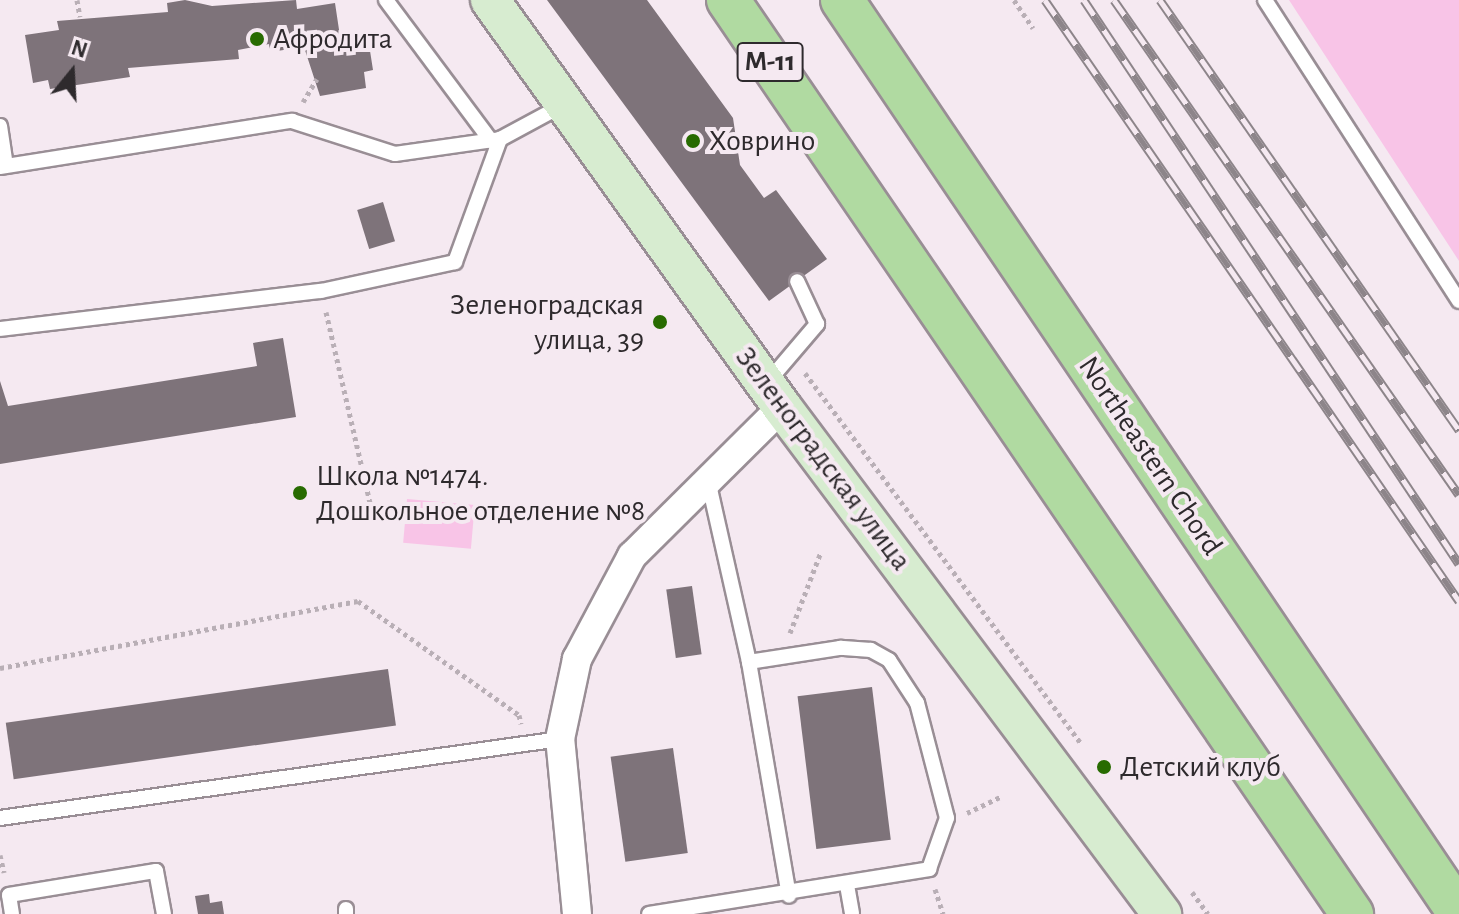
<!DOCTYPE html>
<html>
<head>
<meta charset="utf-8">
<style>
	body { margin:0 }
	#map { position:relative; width:1459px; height:914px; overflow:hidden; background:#f5e9f1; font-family:"Alegreya Sans",sans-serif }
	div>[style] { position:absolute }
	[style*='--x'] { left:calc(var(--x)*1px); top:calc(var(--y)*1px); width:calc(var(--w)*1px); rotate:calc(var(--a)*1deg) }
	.green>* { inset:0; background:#f8c4e7; transform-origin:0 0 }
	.building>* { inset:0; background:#7e737a; transform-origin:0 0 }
	.path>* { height:5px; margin-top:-2.5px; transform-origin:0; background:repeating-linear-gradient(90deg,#b9afb6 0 4px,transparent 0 8px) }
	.roads { filter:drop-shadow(2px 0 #998e95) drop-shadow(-2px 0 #998e95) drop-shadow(0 2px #998e95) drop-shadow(0 -2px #998e95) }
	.lane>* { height:14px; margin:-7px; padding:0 7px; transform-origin:7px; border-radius:7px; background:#fff }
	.street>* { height:28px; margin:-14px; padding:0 14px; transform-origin:14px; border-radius:14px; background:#fff }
	.secondary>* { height:38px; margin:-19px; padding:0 19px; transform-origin:19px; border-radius:19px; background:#d7ecd0 }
	.primary>* { height:42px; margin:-21px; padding:0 21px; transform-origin:21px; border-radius:21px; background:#b0daa1 }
	.rail>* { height:9px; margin-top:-4.5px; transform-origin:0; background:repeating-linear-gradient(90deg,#f5e9f1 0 18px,#8d858a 0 36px); box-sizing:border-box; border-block:2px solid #8d858a }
	.dots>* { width:22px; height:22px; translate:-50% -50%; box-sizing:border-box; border:4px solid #f5e9f1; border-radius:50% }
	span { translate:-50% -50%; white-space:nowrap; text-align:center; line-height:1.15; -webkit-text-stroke:8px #f5e9f1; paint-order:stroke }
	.shield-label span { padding:2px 6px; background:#f5e9f1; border:2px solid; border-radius:6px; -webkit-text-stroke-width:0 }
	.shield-label { font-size:28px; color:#2e2a2d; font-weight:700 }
	.poi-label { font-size:30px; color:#2e2a2d }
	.left { translate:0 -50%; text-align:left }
	.right { translate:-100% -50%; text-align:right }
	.street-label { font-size:30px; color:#2e2a2d }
	.north { position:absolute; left:32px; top:32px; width:80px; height:80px; -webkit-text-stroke:6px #f5e9f1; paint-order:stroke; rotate:18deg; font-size:22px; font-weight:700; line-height:32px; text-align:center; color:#2e2a2d }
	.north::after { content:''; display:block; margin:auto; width:28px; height:36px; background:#2e2a2d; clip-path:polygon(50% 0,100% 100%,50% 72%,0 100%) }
</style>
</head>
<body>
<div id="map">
	<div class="green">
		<i style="clip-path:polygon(1289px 0,1459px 0,1459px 261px)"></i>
		<i style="left:407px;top:499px;width:68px;height:44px;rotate:5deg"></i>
	</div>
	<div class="building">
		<i style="clip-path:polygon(185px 0,212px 6px,296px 0,297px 9px,335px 3px,341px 43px,368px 38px,373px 70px,364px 72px,366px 88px,320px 96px,304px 47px,270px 52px,269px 44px,238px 50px,239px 59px,128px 68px,130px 77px,50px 89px,48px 80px,33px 83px,25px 35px,59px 30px,57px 21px,168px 12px,167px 3px)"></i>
		<i style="clip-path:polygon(547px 0,647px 0,733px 118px,740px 165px,764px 198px,776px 190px,827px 259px,769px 301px)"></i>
		<i style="left:383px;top:202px;width:41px;height:27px;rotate:73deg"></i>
		<i style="clip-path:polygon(283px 338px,296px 417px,0 464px,0 381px,8px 406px,257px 366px,253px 343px)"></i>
		<i style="left:692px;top:586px;width:69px;height:26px;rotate:82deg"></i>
		<i style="left:388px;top:669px;width:57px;height:386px;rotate:82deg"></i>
		<i style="left:872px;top:687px;width:154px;height:75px;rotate:83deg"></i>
		<i style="left:673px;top:748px;width:106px;height:63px;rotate:82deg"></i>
		<i style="clip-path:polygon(209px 894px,210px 903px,222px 901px,224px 914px,198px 914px,195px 896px)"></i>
	</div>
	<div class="path">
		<i style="--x:77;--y:0;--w:17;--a:80"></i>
		<i style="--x:1014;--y:0;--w:34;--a:56"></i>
		<i style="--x:303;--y:102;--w:27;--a:-59"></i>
		<i style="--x:326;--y:312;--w:205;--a:77"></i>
		<i style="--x:805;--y:373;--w:462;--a:53.3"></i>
		<i style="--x:790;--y:633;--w:87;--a:-69.1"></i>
		<i style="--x:0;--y:668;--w:364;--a:-10.6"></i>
		<i style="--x:358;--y:601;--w:197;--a:35.3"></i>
		<i style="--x:519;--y:715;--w:9;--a:77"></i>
		<i style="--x:967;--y:813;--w:39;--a:-26"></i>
		<i style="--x:0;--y:855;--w:18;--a:77"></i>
		<i style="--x:935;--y:889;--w:26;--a:72"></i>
		<i style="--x:1192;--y:892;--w:27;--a:54"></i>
	</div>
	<div class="roads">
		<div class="lane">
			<i style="--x:386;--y:0;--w:176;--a:53.3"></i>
			<i style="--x:1265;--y:0;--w:358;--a:57.2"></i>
			<i style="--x:0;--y:126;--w:40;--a:81.5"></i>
			<i style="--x:0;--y:167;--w:296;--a:-9"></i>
			<i style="--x:292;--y:121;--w:108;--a:17.8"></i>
			<i style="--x:395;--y:154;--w:106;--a:-8.1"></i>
			<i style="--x:500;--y:139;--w:74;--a:-28.3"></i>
			<i style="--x:0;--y:329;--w:323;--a:-6.8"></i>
			<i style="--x:321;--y:291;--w:137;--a:-12.2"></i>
			<i style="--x:455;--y:262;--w:131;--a:-69.9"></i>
			<i style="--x:766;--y:384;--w:79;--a:-49.6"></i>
			<i style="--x:817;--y:324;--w:47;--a:-114.9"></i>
			<i style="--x:749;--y:662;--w:237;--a:80.3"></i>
			<i style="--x:0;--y:818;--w:566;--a:-8.03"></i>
			<i style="--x:847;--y:885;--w:29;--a:80"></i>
			<i style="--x:346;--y:909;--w:5;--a:90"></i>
			<i style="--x:12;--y:914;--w:19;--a:-99"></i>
			<i style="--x:9;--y:895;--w:149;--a:-9.3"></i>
			<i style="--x:156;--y:871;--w:44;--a:79.5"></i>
			<i style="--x:649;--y:914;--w:284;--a:-9.1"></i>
			<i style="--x:929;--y:869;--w:54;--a:-70.6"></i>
			<i style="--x:947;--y:818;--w:119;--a:-104.6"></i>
			<i style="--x:917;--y:703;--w:51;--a:-123.1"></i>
			<i style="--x:889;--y:660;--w:21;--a:-151"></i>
			<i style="--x:871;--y:650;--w:31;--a:-176"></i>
			<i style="--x:840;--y:648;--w:92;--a:171.3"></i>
			<i style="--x:749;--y:662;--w:187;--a:-102.7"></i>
		</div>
		<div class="street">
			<i style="--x:577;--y:914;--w:176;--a:-95.5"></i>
			<i style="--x:560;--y:739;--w:82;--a:-78"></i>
			<i style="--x:577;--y:659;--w:117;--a:-61.9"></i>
			<i style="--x:632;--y:556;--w:211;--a:-44.8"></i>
		</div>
		<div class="secondary">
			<i style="--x:490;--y:0;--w:501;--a:54.34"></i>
			<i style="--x:782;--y:407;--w:634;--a:53.15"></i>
		</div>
		<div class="primary">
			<i style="--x:728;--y:0;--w:1107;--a:55.68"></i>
			<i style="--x:842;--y:0;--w:1102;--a:55.95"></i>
		</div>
	</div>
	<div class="rail">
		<i style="--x:1045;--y:0;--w:730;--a:55.44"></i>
		<i style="--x:1084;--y:0;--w:677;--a:56.38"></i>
		<i style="--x:1114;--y:0;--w:603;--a:55.12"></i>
		<i style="--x:1160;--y:0;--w:524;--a:55.19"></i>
	</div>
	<div class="dots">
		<i style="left:257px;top:39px;background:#286b01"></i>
		<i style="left:693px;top:141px;background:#286b01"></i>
		<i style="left:660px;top:322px;background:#286b01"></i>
		<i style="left:300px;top:493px;background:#286b01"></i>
		<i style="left:1104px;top:767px;background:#286b01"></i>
	</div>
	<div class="shield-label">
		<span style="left:770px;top:62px">М-11</span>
	</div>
	<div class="poi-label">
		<span class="left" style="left:273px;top:39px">Афродита</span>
		<span class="left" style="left:709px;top:141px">Ховрино</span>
		<span class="right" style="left:644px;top:322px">Зеленоградская<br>улица, 39</span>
		<span class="left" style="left:316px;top:493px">Школа №1474.<br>Дошкольное отделение №8</span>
		<span class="left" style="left:1120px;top:767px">Детский клуб</span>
	</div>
	<div class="street-label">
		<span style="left:1150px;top:456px;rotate:56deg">Northeastern Chord</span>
		<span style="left:823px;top:459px;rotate:53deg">Зеленоградская улица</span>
	</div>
	<div class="north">N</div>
</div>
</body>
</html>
